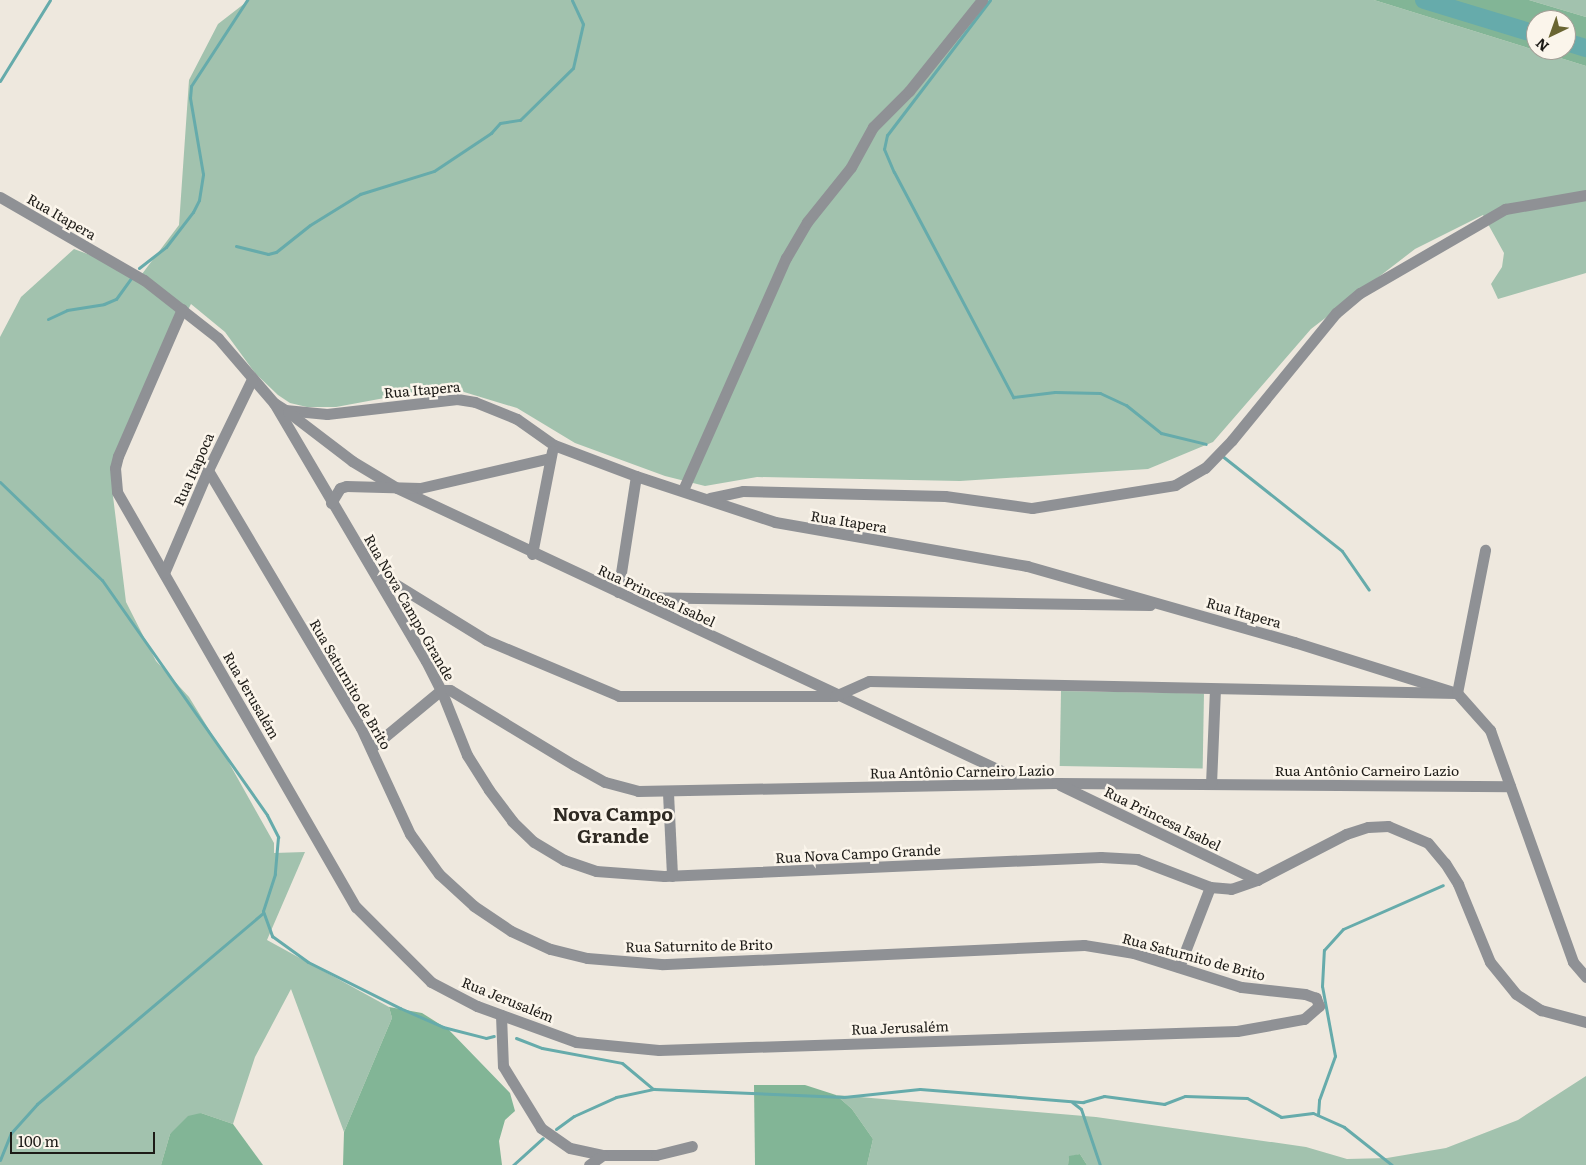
<!DOCTYPE html>
<html>
<head>
<meta charset="utf-8">
<style>
	body { margin:0 }
	#map { position:relative; width:1586px; height:1165px; overflow:hidden; background:#eee8de; font-family:Literata,serif }
	div>[style] { position:absolute }
	[style*='--x'] { left:calc(var(--x)*1px); top:calc(var(--y)*1px); width:calc(var(--w)*1px); rotate:calc(var(--a)*1deg) }
	.green>* { inset:0; background:#a2c2ae; transform-origin:0 0 }
	.forest>* { inset:0; background:#82b596 }
	.stream>* { height:3px; margin:-1.5px; padding:0 1.5px; transform-origin:1.5px; border-radius:1.5px; background:#66abab }
	.river>* { height:18px; margin:-9px; padding:0 9px; transform-origin:9px; border-radius:9px; background:#66abab }
	.minor>* { height:11px; margin:-5.5px; padding:0 5.5px; transform-origin:5.5px; border-radius:5.5px; background:#8f9195 }
	span { translate:-50% -50%; white-space:nowrap; text-align:center; line-height:1.15; -webkit-text-stroke:5px #fbf5eb; paint-order:stroke }
	.street-label { font-size:14px; color:#1d1b17 }
	.district-label { font-size:19px; color:#2f2a23; font-weight:700 }
	.north { position:absolute; left:1526px; top:10px; width:50px; height:50px; box-sizing:border-box; background:#fbf5eb; border:1px solid #a29e96; border-radius:50%; rotate:222deg; font-size:14px; font-weight:700; line-height:20px; text-align:center; color:#1d1b17 }
	.north::after { content:''; display:block; margin:auto; width:18px; height:22px; background:#6a6532; clip-path:polygon(50% 0,100% 100%,50% 72%,0 100%) }
	.scale { position:absolute; left:10px; top:1132px; width:145px; height:22px; box-sizing:border-box; border:2px solid #1d1b17; border-top:0; padding-left:6px; font-size:15px; line-height:18px; white-space:nowrap; color:#1d1b17; -webkit-text-stroke:4px #fbf5eb; paint-order:stroke }
</style>
</head>
<body>
<div id="map">
	<div class="green">
		<i style="clip-path:polygon(249px 0,1374px 0,1586px 66px,1586px 273px,1498px 299px,1491px 284px,1502px 267px,1504px 253px,1483px 215px,1415px 249px,1311px 329px,1213px 442px,1148px 469px,960px 481px,757px 477px,705px 486px,665px 476px,575px 443px,517px 408px,464px 392px,390px 397px,336px 407px,307px 407px,290px 403px,278px 395px,255px 373px,225px 332px,191px 304px,119px 444px,112px 488px,126px 602px,156px 661px,189px 697px,224px 754px,274px 843px,274px 853px,305px 852px,267px 940px,389px 1007px,392px 1018px,344px 1132px,291px 989px,255px 1057px,233px 1124px,201px 1113px,170px 1134px,161px 1165px,0 1165px,0 337px,21px 297px,74px 249px,142px 274px,179px 225px,189px 80px,218px 24px)"></i>
		<i style="clip-path:polygon(1529px 0,1586px 0,1586px 17px)"></i>
		<i style="left:1061px;top:691px;width:143px;height:75px;rotate:1deg"></i>
		<i style="clip-path:polygon(1586px 1076px,1586px 1165px,1087px 1165px,1080px 1154px,1069px 1157px,1068px 1165px,867px 1165px,873px 1139px,852px 1109px,836px 1095px,1096px 1117px,1306px 1147px,1347px 1159px,1387px 1158px,1446px 1148px,1518px 1120px)"></i>
	</div>
	<div class="forest">
		<i style="clip-path:polygon(evenodd,1374px 0,1529px 0,1586px 17px,1586px 66px,1374px 0,1536px 20px,1566px 20px,1566px 50px,1536px 50px,1536px 20px)"></i>
		<i style="clip-path:polygon(389px 1007px,422px 1013px,449px 1030px,510px 1093px,515px 1111px,505px 1120px,499px 1141px,502px 1165px,343px 1165px,344px 1132px,392px 1018px)"></i>
		<i style="clip-path:polygon(754px 1085px,805px 1085px,836px 1095px,852px 1109px,873px 1139px,867px 1165px,755px 1165px)"></i>
		<i style="clip-path:polygon(201px 1113px,233px 1124px,263px 1165px,161px 1165px,170px 1134px,188px 1116px)"></i>
		<i style="clip-path:polygon(1080px 1154px,1087px 1165px,1068px 1165px,1069px 1156px)"></i>
	</div>
	<div class="stream">
		<i style="--x:990;--y:0;--w:170;--a:127.3"></i>
		<i style="--x:887;--y:135;--w:14;--a:102"></i>
		<i style="--x:884;--y:149;--w:25;--a:67"></i>
		<i style="--x:894;--y:172;--w:255;--a:62.1"></i>
		<i style="--x:1013;--y:397;--w:42;--a:-6.8"></i>
		<i style="--x:1055;--y:392;--w:45;--a:1.3"></i>
		<i style="--x:1100;--y:393;--w:29;--a:25"></i>
		<i style="--x:1126;--y:405;--w:45;--a:38.7"></i>
		<i style="--x:1161;--y:433;--w:46;--a:13.7"></i>
		<i style="--x:0;--y:81;--w:95;--a:-58.3"></i>
		<i style="--x:236;--y:246;--w:33;--a:14"></i>
		<i style="--x:268;--y:254;--w:8;--a:-14"></i>
		<i style="--x:276;--y:252;--w:43;--a:-38.5"></i>
		<i style="--x:310;--y:225;--w:59;--a:-31.8"></i>
		<i style="--x:360;--y:194;--w:77;--a:-17.3"></i>
		<i style="--x:434;--y:171;--w:69;--a:-33.7"></i>
		<i style="--x:491;--y:133;--w:13;--a:-48"></i>
		<i style="--x:500;--y:123;--w:20;--a:-9"></i>
		<i style="--x:520;--y:120;--w:74;--a:-44.5"></i>
		<i style="--x:573;--y:68;--w:45;--a:-77.2"></i>
		<i style="--x:583;--y:24;--w:26;--a:-115"></i>
		<i style="--x:139;--y:268;--w:34;--a:-38"></i>
		<i style="--x:166;--y:247;--w:44;--a:-52.4"></i>
		<i style="--x:193;--y:212;--w:13;--a:-63"></i>
		<i style="--x:199;--y:200;--w:26;--a:-81"></i>
		<i style="--x:203;--y:174;--w:77;--a:-99.7"></i>
		<i style="--x:190;--y:98;--w:12;--a:-85"></i>
		<i style="--x:191;--y:86;--w:103;--a:-56.9"></i>
		<i style="--x:48;--y:319;--w:21;--a:-25"></i>
		<i style="--x:67;--y:310;--w:37;--a:-9"></i>
		<i style="--x:104;--y:304;--w:13;--a:-23"></i>
		<i style="--x:116;--y:299;--w:26;--a:-54"></i>
		<i style="--x:1221;--y:455;--w:154;--a:38.4"></i>
		<i style="--x:1342;--y:551;--w:47;--a:55.3"></i>
		<i style="--x:0;--y:482;--w:141;--a:43.9"></i>
		<i style="--x:102;--y:580;--w:287;--a:54.9"></i>
		<i style="--x:267;--y:815;--w:25;--a:63"></i>
		<i style="--x:278;--y:837;--w:37;--a:95"></i>
		<i style="--x:275;--y:874;--w:39;--a:108"></i>
		<i style="--x:263;--y:911;--w:27;--a:70"></i>
		<i style="--x:272;--y:936;--w:44;--a:35.8"></i>
		<i style="--x:308;--y:962;--w:103;--a:26.6"></i>
		<i style="--x:400;--y:1008;--w:47;--a:23.8"></i>
		<i style="--x:443;--y:1027;--w:44;--a:14.3"></i>
		<i style="--x:486;--y:1038;--w:8;--a:-14"></i>
		<i style="--x:516;--y:1038;--w:28;--a:21"></i>
		<i style="--x:542;--y:1048;--w:81;--a:10.6"></i>
		<i style="--x:622;--y:1063;--w:40;--a:40"></i>
		<i style="--x:1072;--y:1102;--w:11;--a:38"></i>
		<i style="--x:1081;--y:1109;--w:59;--a:71.3"></i>
		<i style="--x:1318;--y:1115;--w:15;--a:-86"></i>
		<i style="--x:1319;--y:1100;--w:47;--a:-70"></i>
		<i style="--x:1335;--y:1056;--w:71;--a:-100.5"></i>
		<i style="--x:1322;--y:986;--w:36;--a:-87"></i>
		<i style="--x:1324;--y:950;--w:28;--a:-48"></i>
		<i style="--x:1343;--y:929;--w:109;--a:-23.7"></i>
		<i style="--x:556;--y:1129;--w:22;--a:-36"></i>
		<i style="--x:574;--y:1116;--w:46;--a:-24.3"></i>
		<i style="--x:616;--y:1097;--w:39;--a:-12"></i>
		<i style="--x:654;--y:1089;--w:190;--a:2.4"></i>
		<i style="--x:844;--y:1097;--w:76;--a:-6"></i>
		<i style="--x:920;--y:1089;--w:164;--a:4.6"></i>
		<i style="--x:1083;--y:1102;--w:22;--a:-16"></i>
		<i style="--x:1104;--y:1096;--w:61;--a:7.6"></i>
		<i style="--x:1164;--y:1104;--w:22;--a:-21"></i>
		<i style="--x:1185;--y:1096;--w:62;--a:1.8"></i>
		<i style="--x:1247;--y:1098;--w:39;--a:29"></i>
		<i style="--x:1281;--y:1117;--w:32;--a:-7"></i>
		<i style="--x:1313;--y:1113;--w:34;--a:24"></i>
		<i style="--x:1344;--y:1127;--w:61;--a:38.4"></i>
		<i style="--x:0;--y:1160;--w:29;--a:-68"></i>
		<i style="--x:11;--y:1133;--w:39;--a:-48"></i>
		<i style="--x:37;--y:1104;--w:296;--a:-40.2"></i>
		<i style="--x:513;--y:1165;--w:40;--a:-42"></i>
	</div>
	<div class="river">
		<i style="--x:1424;--y:0;--w:117;--a:16.9"></i>
		<i style="--x:1566;--y:42;--w:21;--a:17"></i>
	</div>
	<div class="minor">
		<i style="--x:0;--y:197;--w:166;--a:30"></i>
		<i style="--x:144;--y:280;--w:94;--a:38.1"></i>
		<i style="--x:218;--y:338;--w:86;--a:49.3"></i>
		<i style="--x:274;--y:403;--w:13;--a:32"></i>
		<i style="--x:285;--y:410;--w:42;--a:5.4"></i>
		<i style="--x:327;--y:414;--w:131;--a:-6.6"></i>
		<i style="--x:457;--y:399;--w:18;--a:9"></i>
		<i style="--x:475;--y:402;--w:45;--a:22"></i>
		<i style="--x:517;--y:419;--w:45;--a:35.1"></i>
		<i style="--x:554;--y:445;--w:88;--a:20.7"></i>
		<i style="--x:636;--y:476;--w:146;--a:18.3"></i>
		<i style="--x:775;--y:522;--w:256;--a:9.9"></i>
		<i style="--x:1027;--y:566;--w:278;--a:15.9"></i>
		<i style="--x:1294;--y:642;--w:171;--a:17.4"></i>
		<i style="--x:1457;--y:693;--w:50;--a:48.3"></i>
		<i style="--x:1490;--y:730;--w:246;--a:70.3"></i>
		<i style="--x:1573;--y:962;--w:20;--a:49"></i>
		<i style="--x:182;--y:309;--w:160;--a:113.5"></i>
		<i style="--x:118;--y:456;--w:12;--a:104"></i>
		<i style="--x:115;--y:468;--w:24;--a:85"></i>
		<i style="--x:117;--y:492;--w:479;--a:60.1"></i>
		<i style="--x:356;--y:907;--w:106;--a:45"></i>
		<i style="--x:431;--y:982;--w:52;--a:27.6"></i>
		<i style="--x:477;--y:1006;--w:105;--a:20"></i>
		<i style="--x:576;--y:1042;--w:83;--a:5.5"></i>
		<i style="--x:659;--y:1050;--w:578;--a:-1.88"></i>
		<i style="--x:1237;--y:1031;--w:68;--a:-10.2"></i>
		<i style="--x:1304;--y:1019;--w:20;--a:-41"></i>
		<i style="--x:1319;--y:1006;--w:9;--a:-111"></i>
		<i style="--x:1316;--y:998;--w:12;--a:-160"></i>
		<i style="--x:1305;--y:994;--w:64;--a:-173.8"></i>
		<i style="--x:1241;--y:987;--w:112;--a:-162.4"></i>
		<i style="--x:1134;--y:953;--w:51;--a:-170.9"></i>
		<i style="--x:1084;--y:945;--w:423;--a:177.4"></i>
		<i style="--x:661;--y:964;--w:74;--a:-175.4"></i>
		<i style="--x:587;--y:958;--w:38;--a:-166"></i>
		<i style="--x:550;--y:949;--w:43;--a:-155.2"></i>
		<i style="--x:511;--y:931;--w:45;--a:-146"></i>
		<i style="--x:474;--y:906;--w:47;--a:-137.6"></i>
		<i style="--x:439;--y:874;--w:49;--a:-125.9"></i>
		<i style="--x:410;--y:834;--w:117;--a:-114.8"></i>
		<i style="--x:361;--y:728;--w:300;--a:-120.7"></i>
		<i style="--x:274;--y:403;--w:299;--a:59.5"></i>
		<i style="--x:426;--y:661;--w:33;--a:63"></i>
		<i style="--x:441;--y:690;--w:70;--a:68.2"></i>
		<i style="--x:467;--y:755;--w:41;--a:57.8"></i>
		<i style="--x:489;--y:790;--w:39;--a:53"></i>
		<i style="--x:512;--y:821;--w:30;--a:44"></i>
		<i style="--x:534;--y:842;--w:35;--a:31"></i>
		<i style="--x:564;--y:860;--w:34;--a:19"></i>
		<i style="--x:596;--y:871;--w:68;--a:4.2"></i>
		<i style="--x:664;--y:876;--w:437;--a:-2.5"></i>
		<i style="--x:1101;--y:857;--w:36;--a:3"></i>
		<i style="--x:1137;--y:859;--w:78;--a:21"></i>
		<i style="--x:1210;--y:887;--w:21;--a:5"></i>
		<i style="--x:1231;--y:889;--w:28;--a:-19"></i>
		<i style="--x:1257;--y:880;--w:100;--a:-27.3"></i>
		<i style="--x:1346;--y:834;--w:23;--a:-18"></i>
		<i style="--x:1368;--y:827;--w:20;--a:-3"></i>
		<i style="--x:1388;--y:826;--w:43;--a:23"></i>
		<i style="--x:1428;--y:843;--w:26;--a:50"></i>
		<i style="--x:1445;--y:863;--w:25;--a:58"></i>
		<i style="--x:1458;--y:884;--w:84;--a:67.7"></i>
		<i style="--x:1490;--y:962;--w:41;--a:50.9"></i>
		<i style="--x:1516;--y:994;--w:30;--a:33"></i>
		<i style="--x:1541;--y:1010;--w:47;--a:14.9"></i>
		<i style="--x:288;--y:412;--w:81;--a:37.4"></i>
		<i style="--x:352;--y:461;--w:52;--a:31"></i>
		<i style="--x:397;--y:488;--w:693;--a:25.09"></i>
		<i style="--x:683;--y:490;--w:254;--a:-66.1"></i>
		<i style="--x:786;--y:258;--w:42;--a:-59.7"></i>
		<i style="--x:807;--y:222;--w:70;--a:-51.3"></i>
		<i style="--x:851;--y:167;--w:46;--a:-61.2"></i>
		<i style="--x:873;--y:127;--w:51;--a:-45"></i>
		<i style="--x:909;--y:91;--w:117;--a:-51.3"></i>
		<i style="--x:710;--y:498;--w:34;--a:-12"></i>
		<i style="--x:743;--y:491;--w:202;--a:1.4"></i>
		<i style="--x:945;--y:496;--w:88;--a:7.9"></i>
		<i style="--x:1032;--y:508;--w:145;--a:-9.1"></i>
		<i style="--x:1175;--y:485;--w:34;--a:-30"></i>
		<i style="--x:1205;--y:468;--w:39;--a:-46"></i>
		<i style="--x:1232;--y:440;--w:164;--a:-50.7"></i>
		<i style="--x:1336;--y:313;--w:31;--a:-40"></i>
		<i style="--x:1360;--y:293;--w:168;--a:-30.1"></i>
		<i style="--x:1505;--y:209;--w:82;--a:-9.8"></i>
		<i style="--x:331;--y:503;--w:17;--a:-59"></i>
		<i style="--x:340;--y:488;--w:6;--a:-18"></i>
		<i style="--x:346;--y:486;--w:74;--a:1.5"></i>
		<i style="--x:420;--y:488;--w:133;--a:-13"></i>
		<i style="--x:532;--y:554;--w:105;--a:-79"></i>
		<i style="--x:374;--y:571;--w:132;--a:31.6"></i>
		<i style="--x:486;--y:640;--w:144;--a:22.8"></i>
		<i style="--x:619;--y:696;--w:216;--a:0"></i>
		<i style="--x:835;--y:696;--w:37;--a:-24"></i>
		<i style="--x:869;--y:681;--w:588;--a:1.17"></i>
		<i style="--x:1457;--y:693;--w:146;--a:-78.9"></i>
		<i style="--x:164;--y:573;--w:112;--a:-66.9"></i>
		<i style="--x:208;--y:470;--w:101;--a:-64.2"></i>
		<i style="--x:618;--y:592;--w:117;--a:-81.2"></i>
		<i style="--x:631;--y:597;--w:519;--a:0.88"></i>
		<i style="--x:371;--y:748;--w:91;--a:-39.6"></i>
		<i style="--x:441;--y:690;--w:9;--a:0"></i>
		<i style="--x:450;--y:690;--w:145;--a:31.2"></i>
		<i style="--x:574;--y:765;--w:35;--a:29"></i>
		<i style="--x:605;--y:782;--w:34;--a:15"></i>
		<i style="--x:638;--y:791;--w:419;--a:-1.1"></i>
		<i style="--x:1057;--y:783;--w:453;--a:0.4"></i>
		<i style="--x:1211;--y:784;--w:95;--a:-87.6"></i>
		<i style="--x:1060;--y:785;--w:219;--a:25.7"></i>
		<i style="--x:668;--y:793;--w:83;--a:87.2"></i>
		<i style="--x:1179;--y:967;--w:86;--a:-68.8"></i>
		<i style="--x:501;--y:1015;--w:51;--a:87.8"></i>
		<i style="--x:503;--y:1066;--w:73;--a:58.5"></i>
		<i style="--x:541;--y:1128;--w:35;--a:35"></i>
		<i style="--x:570;--y:1148;--w:34;--a:12"></i>
		<i style="--x:603;--y:1155;--w:53;--a:0"></i>
		<i style="--x:656;--y:1155;--w:37;--a:-14"></i>
		<i style="--x:589;--y:1165;--w:17;--a:-36"></i>
	</div>
	<div class="street-label">
		<span style="left:62px;top:216px;rotate:30deg">Rua Itapera</span>
		<span style="left:422px;top:389px;rotate:-5deg">Rua Itapera</span>
		<span style="left:193px;top:469px;rotate:-66deg">Rua Itapoca</span>
		<span style="left:849px;top:521px;rotate:9deg">Rua Itapera</span>
		<span style="left:657px;top:595px;rotate:25deg">Rua Princesa Isabel</span>
		<span style="left:410px;top:607px;rotate:60deg">Rua Nova Campo Grande</span>
		<span style="left:1244px;top:612px;rotate:16deg">Rua Itapera</span>
		<span style="left:351px;top:684px;rotate:60deg">Rua Saturnito de Brito</span>
		<span style="left:252px;top:695px;rotate:60deg">Rua Jerusalém</span>
		<span style="left:1367px;top:770px">Rua Antônio Carneiro Lazio</span>
		<span style="left:962px;top:771px;rotate:-1deg">Rua Antônio Carneiro Lazio</span>
		<span style="left:1163px;top:818px;rotate:26deg">Rua Princesa Isabel</span>
		<span style="left:858px;top:853px;rotate:-3deg">Rua Nova Campo Grande</span>
		<span style="left:699px;top:945px;rotate:-1deg">Rua Saturnito de Brito</span>
		<span style="left:1194px;top:956px;rotate:15deg">Rua Saturnito de Brito</span>
		<span style="left:508px;top:999px;rotate:22deg">Rua Jerusalém</span>
		<span style="left:900px;top:1027px;rotate:-2deg">Rua Jerusalém</span>
	</div>
	<div class="district-label">
		<span style="left:613px;top:825px">Nova Campo<br>Grande</span>
	</div>
	<div class="north">N</div>
	<div class="scale">100 m</div>
</div>
</body>
</html>
